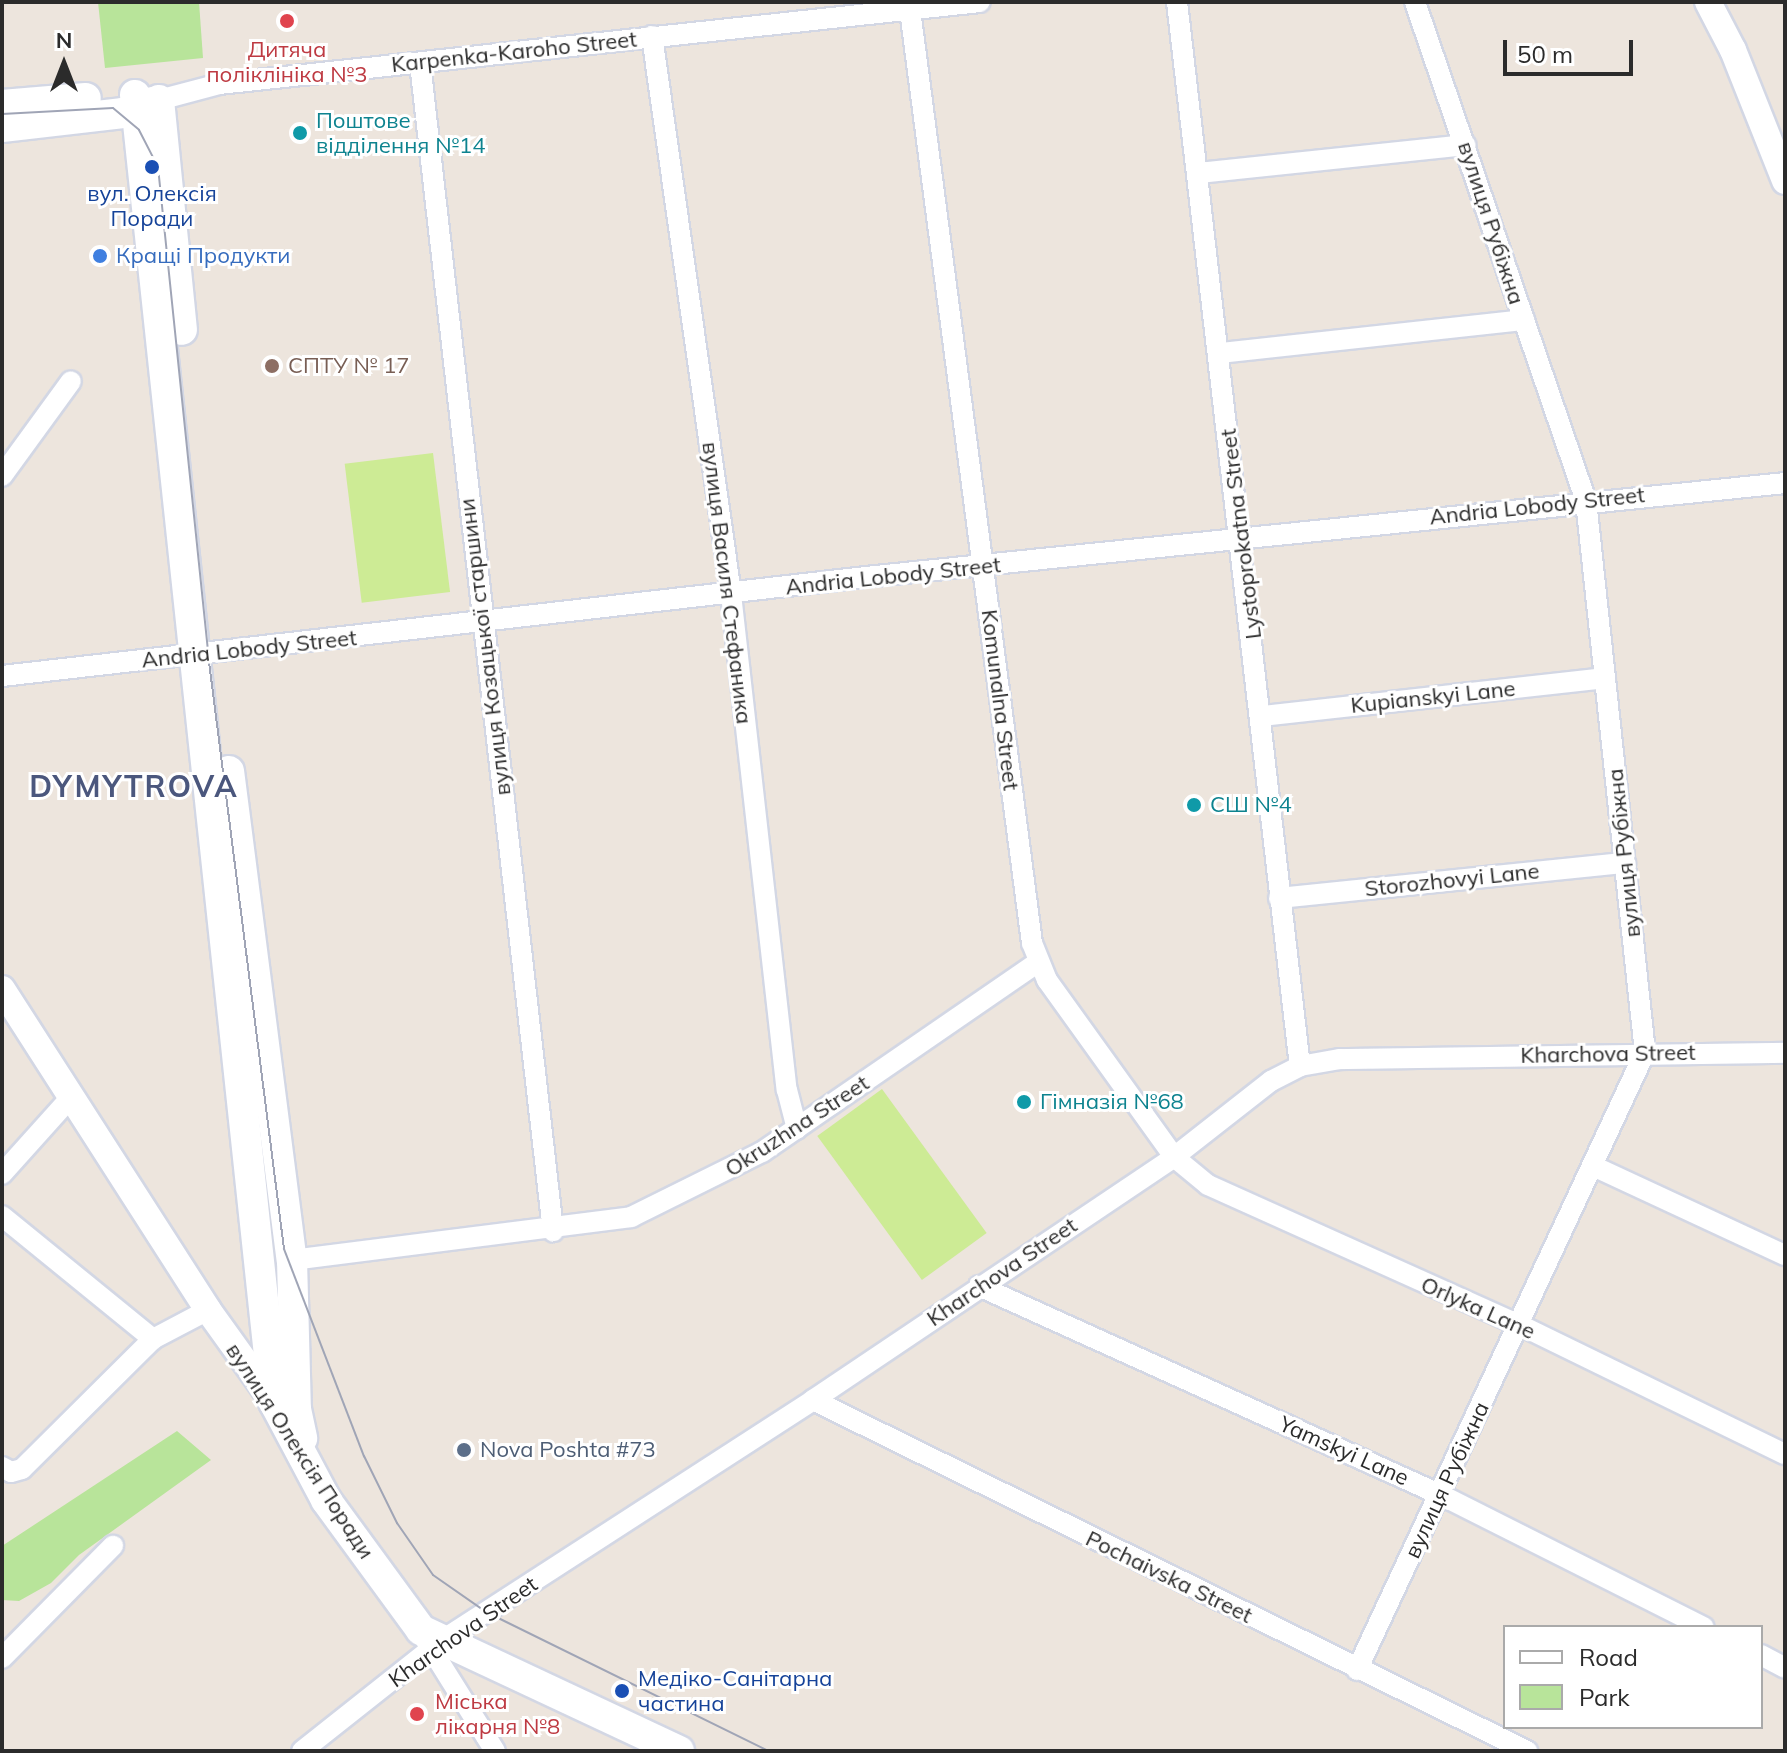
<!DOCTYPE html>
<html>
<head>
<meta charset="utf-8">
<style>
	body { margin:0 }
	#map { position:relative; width:1787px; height:1753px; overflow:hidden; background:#ede5dd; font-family:Mulish,sans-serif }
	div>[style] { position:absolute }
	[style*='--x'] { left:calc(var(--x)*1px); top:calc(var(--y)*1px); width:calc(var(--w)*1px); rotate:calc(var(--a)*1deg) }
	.green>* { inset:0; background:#b8e49a }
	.pitch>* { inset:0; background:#cdeb95; transform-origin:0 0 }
	.roads { filter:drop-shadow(2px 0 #d3d7e4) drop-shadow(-2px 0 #d3d7e4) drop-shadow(0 2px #d3d7e4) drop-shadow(0 -2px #d3d7e4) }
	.minor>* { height:20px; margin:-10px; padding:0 10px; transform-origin:10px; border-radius:10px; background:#fff }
	.tertiary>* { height:26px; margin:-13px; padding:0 13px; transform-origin:13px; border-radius:13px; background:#fff }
	.secondary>* { height:30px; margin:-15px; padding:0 15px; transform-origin:15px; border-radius:15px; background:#fff }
	.tram>* { height:2px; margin:-1px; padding:0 1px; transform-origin:1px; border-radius:1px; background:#a0a5b6 }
	.dots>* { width:22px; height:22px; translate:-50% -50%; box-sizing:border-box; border:4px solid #fff; border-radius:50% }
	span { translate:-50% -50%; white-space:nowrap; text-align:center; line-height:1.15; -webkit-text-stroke:6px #fff; paint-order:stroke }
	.health-label { font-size:22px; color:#be3a42 }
	.left { translate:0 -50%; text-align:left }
	.street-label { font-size:22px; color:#2b2b2b }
	.culture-label { font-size:22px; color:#0d838f }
	.transit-label { font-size:22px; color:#164399 }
	.shop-label { font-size:22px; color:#366cbe }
	.education-label { font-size:22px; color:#785e54 }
	.service-label { font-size:22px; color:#4e5e75 }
	.district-label { font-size:30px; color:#4b577d; font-weight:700; letter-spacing:2px }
	.frame { position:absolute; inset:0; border:4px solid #2b2b2b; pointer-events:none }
	.legend { position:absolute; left:1503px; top:1625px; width:260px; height:104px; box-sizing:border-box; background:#fff; border:2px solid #aaa; margin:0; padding:10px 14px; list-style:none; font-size:24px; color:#2b2b2b }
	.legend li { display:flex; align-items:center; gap:16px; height:40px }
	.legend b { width:40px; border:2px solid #aaa }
	.north { position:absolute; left:24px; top:24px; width:80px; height:80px; -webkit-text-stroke:6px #fff; paint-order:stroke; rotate:0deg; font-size:22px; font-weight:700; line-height:32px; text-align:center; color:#2b2b2b }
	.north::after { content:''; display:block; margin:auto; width:28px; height:36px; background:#2b2b2b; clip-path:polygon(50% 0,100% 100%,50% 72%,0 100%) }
	.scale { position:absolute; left:1503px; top:40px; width:130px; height:36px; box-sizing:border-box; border:4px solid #2b2b2b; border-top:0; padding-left:10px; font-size:24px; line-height:28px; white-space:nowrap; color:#2b2b2b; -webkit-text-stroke:6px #fff; paint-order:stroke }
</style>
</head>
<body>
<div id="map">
	<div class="green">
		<i style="clip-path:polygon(98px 2px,199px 2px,203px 58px,105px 68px)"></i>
		<i style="clip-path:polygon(177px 1431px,211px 1460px,79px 1555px,51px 1583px,19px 1601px,2px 1600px,2px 1546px)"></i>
	</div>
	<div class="pitch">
		<i style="left:433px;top:453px;width:140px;height:89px;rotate:83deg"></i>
		<i style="left:882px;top:1089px;width:178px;height:80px;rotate:54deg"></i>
	</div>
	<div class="roads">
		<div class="minor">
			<i style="--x:1177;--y:2;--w:1071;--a:83.41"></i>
			<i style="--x:910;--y:10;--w:941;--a:82.55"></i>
			<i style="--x:1032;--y:943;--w:40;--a:68"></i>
			<i style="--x:1047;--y:980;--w:218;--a:54.3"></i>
			<i style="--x:1174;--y:1157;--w:44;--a:39.5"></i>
			<i style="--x:1208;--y:1185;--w:342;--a:24.2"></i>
			<i style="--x:1520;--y:1325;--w:295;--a:26"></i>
			<i style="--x:652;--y:36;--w:564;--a:81.94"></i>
			<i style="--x:731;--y:594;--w:499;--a:83.6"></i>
			<i style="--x:787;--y:1090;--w:40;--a:75.6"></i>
			<i style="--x:420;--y:63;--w:1176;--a:83.5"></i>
			<i style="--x:159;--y:100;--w:62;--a:-14.9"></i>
			<i style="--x:219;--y:84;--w:765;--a:-6.15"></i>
			<i style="--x:1199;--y:173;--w:268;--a:-6"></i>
			<i style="--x:1220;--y:353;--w:306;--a:-6.2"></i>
			<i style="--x:2;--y:476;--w:117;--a:-54"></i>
			<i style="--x:2;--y:676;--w:870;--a:-6.54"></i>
			<i style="--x:866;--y:577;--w:924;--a:-5.84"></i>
			<i style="--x:1262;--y:716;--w:345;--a:-6.3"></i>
			<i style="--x:1279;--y:898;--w:348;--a:-5.8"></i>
			<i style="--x:1593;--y:1166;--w:212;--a:24.9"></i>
			<i style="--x:2;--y:1174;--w:103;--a:-48.1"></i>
			<i style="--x:2;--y:1216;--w:195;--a:39.2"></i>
			<i style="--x:292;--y:1260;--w:342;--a:-7.2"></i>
			<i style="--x:631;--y:1217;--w:146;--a:-26.4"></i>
			<i style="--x:762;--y:1152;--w:335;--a:-34.5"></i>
			<i style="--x:979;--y:1286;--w:507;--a:24.34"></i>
			<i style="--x:1441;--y:1495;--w:294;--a:26.7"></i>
			<i style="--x:813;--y:1400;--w:796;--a:26.18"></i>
			<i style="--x:2;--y:1467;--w:10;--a:29"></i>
			<i style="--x:11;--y:1472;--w:11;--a:-15"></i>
			<i style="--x:22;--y:1469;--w:185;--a:-44.8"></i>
			<i style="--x:153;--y:1339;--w:62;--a:-27.8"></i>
			<i style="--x:425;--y:1639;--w:132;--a:58"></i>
			<i style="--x:1761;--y:1655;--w:27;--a:28"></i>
			<i style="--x:2;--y:1658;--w:158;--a:-45.3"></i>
			<i style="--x:1357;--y:1670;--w:682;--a:-65.01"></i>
			<i style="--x:1645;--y:1052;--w:554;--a:-96.11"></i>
			<i style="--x:1586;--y:501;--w:527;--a:-108.92"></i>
			<i style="--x:302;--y:1751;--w:177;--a:-38.4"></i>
			<i style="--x:441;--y:1641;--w:443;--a:-32.9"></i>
			<i style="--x:813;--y:1400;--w:435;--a:-33.9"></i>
			<i style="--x:1174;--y:1157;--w:123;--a:-38.1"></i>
			<i style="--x:1271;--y:1081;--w:33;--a:-27"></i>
			<i style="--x:1300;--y:1066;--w:41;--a:-9.9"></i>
			<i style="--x:1340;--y:1059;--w:445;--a:-0.8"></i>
		</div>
		<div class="tertiary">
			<i style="--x:1708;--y:2;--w:54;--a:62.5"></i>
			<i style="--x:1733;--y:50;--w:141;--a:68.3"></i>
			<i style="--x:2;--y:989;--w:381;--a:57.3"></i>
			<i style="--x:208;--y:1310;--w:113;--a:54.3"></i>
		</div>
		<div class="secondary">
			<i style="--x:135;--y:95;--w:1314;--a:83.93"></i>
			<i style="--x:274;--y:1402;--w:111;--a:62"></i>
			<i style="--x:326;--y:1500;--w:161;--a:53.8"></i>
			<i style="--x:421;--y:1630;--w:285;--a:25.1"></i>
			<i style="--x:159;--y:100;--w:231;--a:84.3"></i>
			<i style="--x:2;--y:105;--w:84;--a:-4.8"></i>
			<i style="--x:2;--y:127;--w:122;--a:-6.6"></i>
			<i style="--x:123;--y:113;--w:33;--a:-20"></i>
			<i style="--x:229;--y:771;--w:493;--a:82.7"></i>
			<i style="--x:292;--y:1260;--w:149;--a:88.5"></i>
			<i style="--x:296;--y:1409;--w:30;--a:78"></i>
		</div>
	</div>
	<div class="tram">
		<i style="--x:2;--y:114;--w:111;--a:-3.1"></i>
		<i style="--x:113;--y:108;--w:34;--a:40"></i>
		<i style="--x:139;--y:130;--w:42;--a:62.8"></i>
		<i style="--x:158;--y:167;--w:490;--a:84.1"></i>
		<i style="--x:208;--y:654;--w:600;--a:82.72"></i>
		<i style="--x:284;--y:1249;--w:222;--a:68.9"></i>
		<i style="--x:364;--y:1456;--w:75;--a:63.8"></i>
		<i style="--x:397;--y:1523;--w:63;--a:55.3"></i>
		<i style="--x:433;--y:1575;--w:65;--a:34.9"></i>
		<i style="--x:486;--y:1612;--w:314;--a:26.2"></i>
	</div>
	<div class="dots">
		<i style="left:287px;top:21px;background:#e0444e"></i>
		<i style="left:300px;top:133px;background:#0f9aa8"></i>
		<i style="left:152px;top:167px;background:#1a4fb4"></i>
		<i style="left:100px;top:256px;background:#3f7fe0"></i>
		<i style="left:272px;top:366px;background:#8d6e63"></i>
		<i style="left:1194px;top:805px;background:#0f9aa8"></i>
		<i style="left:1024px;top:1102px;background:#0f9aa8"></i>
		<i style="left:464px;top:1450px;background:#5c6f8a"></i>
		<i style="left:622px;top:1691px;background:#1a4fb4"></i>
		<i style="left:417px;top:1714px;background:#e0444e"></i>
	</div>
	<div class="health-label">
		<span style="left:287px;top:62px">Дитяча<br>поліклініка №3</span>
		<span class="left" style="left:435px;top:1714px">Міська<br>лікарня №8</span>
	</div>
	<div class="street-label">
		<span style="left:514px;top:52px;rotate:-6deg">Karpenka-Karoho Street</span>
		<span style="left:1491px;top:223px;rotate:72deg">вулиця Рубіжна</span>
		<span style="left:1537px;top:506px;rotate:-6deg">Andria Lobody Street</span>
		<span style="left:1241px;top:534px;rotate:-97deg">Lystoprokatna Street</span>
		<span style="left:893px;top:576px;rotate:-6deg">Andria Lobody Street</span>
		<span style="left:727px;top:583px;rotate:83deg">вулиця Василя Стефаника</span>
		<span style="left:485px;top:647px;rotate:-97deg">вулиця Козацької старшини</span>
		<span style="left:249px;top:649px;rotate:-6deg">Andria Lobody Street</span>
		<span style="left:1433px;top:697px;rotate:-6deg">Kupianskyi Lane</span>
		<span style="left:1000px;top:700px;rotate:83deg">Komunalna Street</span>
		<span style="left:1624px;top:853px;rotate:-96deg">вулиця Рубіжна</span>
		<span style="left:1452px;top:880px;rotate:-6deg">Storozhovyi Lane</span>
		<span style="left:1608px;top:1054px;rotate:-1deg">Kharchova Street</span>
		<span style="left:797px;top:1126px;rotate:-33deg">Okruzhna Street</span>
		<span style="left:1002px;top:1272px;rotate:-34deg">Kharchova Street</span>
		<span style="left:1478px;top:1308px;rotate:24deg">Orlyka Lane</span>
		<span style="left:300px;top:1451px;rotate:57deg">вулиця Олексія Поради</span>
		<span style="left:1344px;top:1451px;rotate:24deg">Yamskyi Lane</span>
		<span style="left:1447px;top:1480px;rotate:-65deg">вулиця Рубіжна</span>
		<span style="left:1169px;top:1577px;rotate:26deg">Pochaivska Street</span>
		<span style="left:463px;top:1632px;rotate:-35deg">Kharchova Street</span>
	</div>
	<div class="culture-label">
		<span class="left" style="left:316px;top:133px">Поштове<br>відділення №14</span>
		<span class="left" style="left:1210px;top:805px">СШ №4</span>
		<span class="left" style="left:1040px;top:1102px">Гімназія №68</span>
	</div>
	<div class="transit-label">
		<span style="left:152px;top:206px">вул. Олексія<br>Поради</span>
		<span class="left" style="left:638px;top:1691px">Медіко-Санітарна<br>частина</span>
	</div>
	<div class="shop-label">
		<span class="left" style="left:116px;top:256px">Кращі Продукти</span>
	</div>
	<div class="education-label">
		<span class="left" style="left:288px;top:366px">СПТУ № 17</span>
	</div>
	<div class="service-label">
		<span class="left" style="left:480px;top:1450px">Nova Poshta #73</span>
	</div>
	<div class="district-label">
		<span style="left:134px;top:786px">DYMYTROVA</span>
	</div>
	<div class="frame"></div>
	<ul class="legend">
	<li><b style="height:10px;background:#fff"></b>Road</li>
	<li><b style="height:22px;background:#b8e49a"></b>Park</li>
	</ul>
	<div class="north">N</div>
	<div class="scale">50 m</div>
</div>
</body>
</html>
